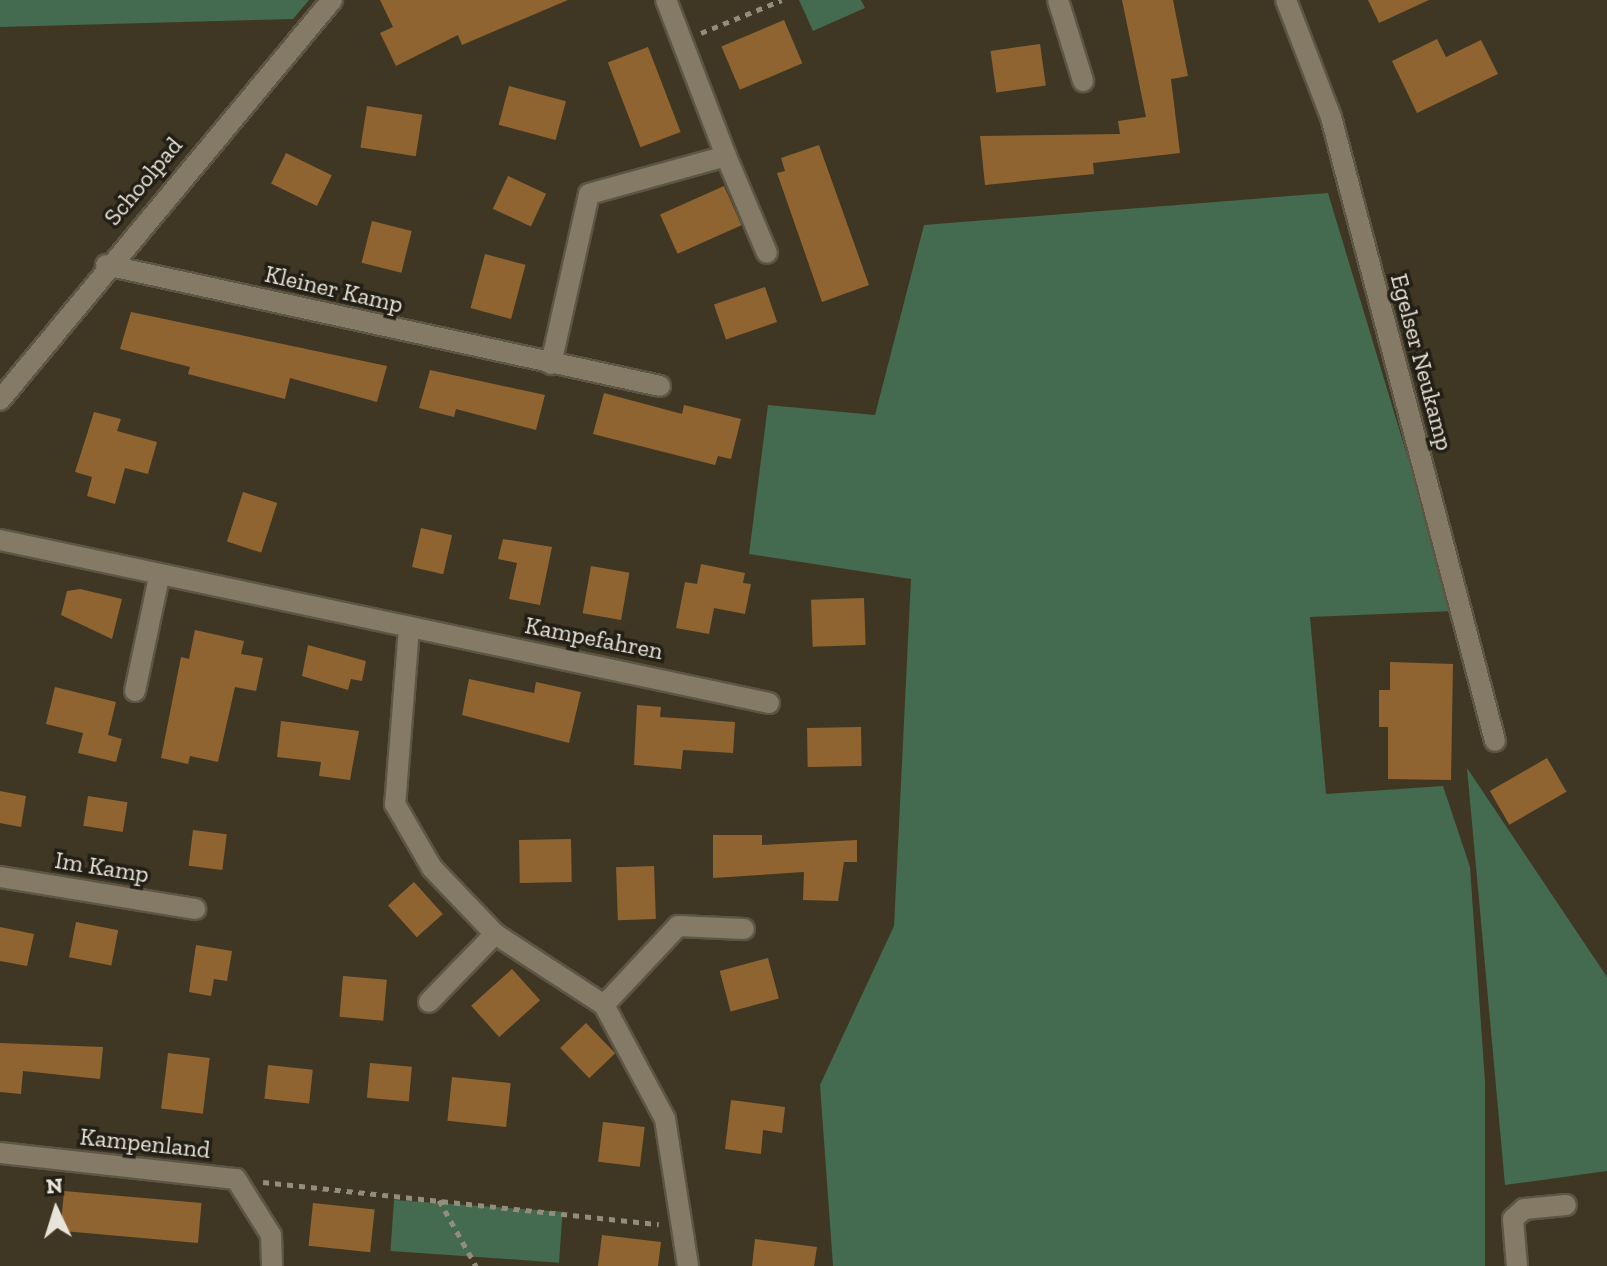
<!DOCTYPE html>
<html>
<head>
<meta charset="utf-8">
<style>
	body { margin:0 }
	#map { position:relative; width:1607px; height:1266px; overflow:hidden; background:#3f3724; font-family:"Zilla Slab",serif }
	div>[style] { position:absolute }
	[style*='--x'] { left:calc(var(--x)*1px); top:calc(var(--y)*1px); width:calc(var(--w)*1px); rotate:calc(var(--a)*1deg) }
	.green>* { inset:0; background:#446a4f; transform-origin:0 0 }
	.building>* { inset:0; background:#8f6431; transform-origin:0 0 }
	.path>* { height:5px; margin-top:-2.5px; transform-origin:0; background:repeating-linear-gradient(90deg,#938d7e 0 6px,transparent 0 12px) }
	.roads { filter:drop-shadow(2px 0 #5d5545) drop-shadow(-2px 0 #5d5545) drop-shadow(0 2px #5d5545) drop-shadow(0 -2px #5d5545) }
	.minor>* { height:20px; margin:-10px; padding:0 10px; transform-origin:10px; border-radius:10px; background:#847a66 }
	span { translate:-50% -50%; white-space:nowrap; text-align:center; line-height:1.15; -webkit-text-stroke:7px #221f16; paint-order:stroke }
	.street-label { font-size:24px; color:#e9e4d9 }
	.north { position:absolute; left:16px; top:1170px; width:80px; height:80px; -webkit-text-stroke:6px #221f16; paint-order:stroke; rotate:356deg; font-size:22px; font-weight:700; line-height:32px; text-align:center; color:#e9e4d9 }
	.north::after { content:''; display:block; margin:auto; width:28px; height:36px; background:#e9e4d9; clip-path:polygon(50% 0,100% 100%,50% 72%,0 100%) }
</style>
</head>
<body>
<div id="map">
	<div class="green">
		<i style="clip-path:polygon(0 0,309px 0,293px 19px,0 27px)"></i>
		<i style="clip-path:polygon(799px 0,861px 0,865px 8px,813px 31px)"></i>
		<i style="clip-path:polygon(1328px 193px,1454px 611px,1310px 617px,1326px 794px,1443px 786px,1470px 867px,1485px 1082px,1485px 1266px,833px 1266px,820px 1085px,894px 926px,911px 579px,749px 554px,768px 405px,875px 415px,924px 225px)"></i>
		<i style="clip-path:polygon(1467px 768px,1607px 977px,1607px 1171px,1505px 1185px)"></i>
		<i style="left:394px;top:1200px;width:169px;height:51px;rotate:4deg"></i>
	</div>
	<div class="building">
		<i style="clip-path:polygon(380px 0,568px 0,462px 45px,458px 35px,396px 66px,380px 33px,393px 27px)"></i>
		<i style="clip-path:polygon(1122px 0,1173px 0,1188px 76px,1171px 79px,1180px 153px,1093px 163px,1094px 174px,985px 185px,980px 136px,1120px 134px,1118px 121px,1146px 117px)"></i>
		<i style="clip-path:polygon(1368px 0,1429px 0,1379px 23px)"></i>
		<i style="left:784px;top:20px;width:47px;height:68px;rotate:67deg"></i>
		<i style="clip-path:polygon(1437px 39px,1446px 57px,1481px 40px,1498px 74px,1417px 113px,1392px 61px)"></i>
		<i style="left:1040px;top:44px;width:42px;height:50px;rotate:82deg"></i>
		<i style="left:648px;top:47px;width:91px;height:43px;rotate:69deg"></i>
		<i style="left:509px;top:86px;width:59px;height:40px;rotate:15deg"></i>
		<i style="left:367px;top:106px;width:56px;height:42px;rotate:9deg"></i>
		<i style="clip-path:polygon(819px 145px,869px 285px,822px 302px,777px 173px,785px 171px,781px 158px)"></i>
		<i style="left:286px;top:153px;width:51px;height:34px;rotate:26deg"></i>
		<i style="left:508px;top:176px;width:42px;height:36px;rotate:25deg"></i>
		<i style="left:724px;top:186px;width:43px;height:70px;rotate:66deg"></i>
		<i style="left:372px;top:221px;width:41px;height:43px;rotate:14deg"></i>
		<i style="left:485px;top:254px;width:42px;height:56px;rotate:15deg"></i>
		<i style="left:765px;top:287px;width:37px;height:54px;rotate:71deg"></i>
		<i style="clip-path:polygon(131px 312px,387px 366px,377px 402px,290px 378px,285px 399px,188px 374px,190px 367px,120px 349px)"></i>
		<i style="clip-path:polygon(430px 370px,545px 395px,536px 430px,456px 409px,454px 417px,419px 408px)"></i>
		<i style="clip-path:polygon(604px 393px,682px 414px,684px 405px,741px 419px,731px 459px,718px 456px,715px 465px,593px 434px)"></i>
		<i style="clip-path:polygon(94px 412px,121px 419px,117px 431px,157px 442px,148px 474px,125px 468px,115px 504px,87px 496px,92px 477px,75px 472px)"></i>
		<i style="left:243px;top:492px;width:36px;height:52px;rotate:18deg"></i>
		<i style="left:421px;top:528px;width:32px;height:40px;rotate:13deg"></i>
		<i style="clip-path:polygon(503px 539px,552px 547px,540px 605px,509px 599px,517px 563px,498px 559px)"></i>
		<i style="clip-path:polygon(701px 564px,745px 573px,743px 583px,751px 584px,745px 614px,714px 608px,709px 634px,676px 628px,685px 582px,697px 584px)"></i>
		<i style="left:591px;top:566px;width:39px;height:48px;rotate:10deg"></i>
		<i style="clip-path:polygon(80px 589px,122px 599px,112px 639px,61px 615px,67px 591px)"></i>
		<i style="left:864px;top:598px;width:47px;height:53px;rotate:88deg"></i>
		<i style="clip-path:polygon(195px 630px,244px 641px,241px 654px,263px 658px,256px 691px,235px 687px,218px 762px,190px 756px,188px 764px,161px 758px,181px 657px,189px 659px)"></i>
		<i style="clip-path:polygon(308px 645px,366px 661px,362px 681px,351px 679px,348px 690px,302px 676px)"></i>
		<i style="clip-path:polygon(1390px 662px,1453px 664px,1451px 780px,1388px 779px,1388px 727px,1379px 727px,1379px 690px,1390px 690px)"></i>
		<i style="clip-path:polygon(469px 679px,534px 693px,536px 682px,581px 692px,569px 743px,462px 715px)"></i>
		<i style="clip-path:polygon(55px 687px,116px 702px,108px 735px,122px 739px,116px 762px,78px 753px,83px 733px,46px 724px)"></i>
		<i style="clip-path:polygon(637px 705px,661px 707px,660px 717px,735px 722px,733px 753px,683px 750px,681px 769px,634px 765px)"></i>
		<i style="clip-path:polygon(281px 721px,359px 731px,350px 780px,319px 776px,321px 762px,277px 757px)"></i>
		<i style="left:861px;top:727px;width:39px;height:54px;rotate:89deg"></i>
		<i style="left:1547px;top:758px;width:39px;height:66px;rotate:60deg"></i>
		<i style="clip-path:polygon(0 791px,26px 796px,21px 827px,0 823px)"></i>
		<i style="left:88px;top:796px;width:40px;height:30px;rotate:9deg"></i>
		<i style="left:193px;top:830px;width:34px;height:36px;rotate:7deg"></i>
		<i style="clip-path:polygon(713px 835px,762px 835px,762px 845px,857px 840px,857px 862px,844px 862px,838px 901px,803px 900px,804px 872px,713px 878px)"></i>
		<i style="left:571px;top:839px;width:43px;height:52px;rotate:89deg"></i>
		<i style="left:654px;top:866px;width:53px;height:38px;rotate:88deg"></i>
		<i style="left:414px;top:882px;width:43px;height:35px;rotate:48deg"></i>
		<i style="left:76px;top:922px;width:43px;height:36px;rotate:11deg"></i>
		<i style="clip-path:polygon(0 927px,34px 934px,27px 966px,0 961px)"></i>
		<i style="clip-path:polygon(196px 945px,232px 951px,227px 981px,214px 979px,211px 996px,189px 992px)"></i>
		<i style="left:768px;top:958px;width:42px;height:50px;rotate:75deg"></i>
		<i style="left:512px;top:969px;width:42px;height:55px;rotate:48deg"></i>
		<i style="left:343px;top:976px;width:44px;height:41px;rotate:5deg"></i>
		<i style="left:586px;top:1023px;width:42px;height:36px;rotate:46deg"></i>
		<i style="clip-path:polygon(0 1043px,103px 1047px,100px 1079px,23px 1071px,21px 1094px,0 1092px)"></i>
		<i style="left:168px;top:1053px;width:42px;height:56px;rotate:7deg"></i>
		<i style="left:370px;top:1063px;width:42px;height:35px;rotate:5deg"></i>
		<i style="left:268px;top:1065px;width:45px;height:34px;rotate:6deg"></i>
		<i style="left:452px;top:1077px;width:59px;height:44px;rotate:6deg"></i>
		<i style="clip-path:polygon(731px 1100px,785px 1107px,782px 1133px,763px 1130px,761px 1154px,725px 1149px)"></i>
		<i style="left:603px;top:1122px;width:42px;height:40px;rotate:7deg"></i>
		<i style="left:64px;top:1191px;width:138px;height:40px;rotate:5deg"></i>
		<i style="left:313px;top:1203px;width:62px;height:43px;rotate:6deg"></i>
		<i style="clip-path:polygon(602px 1235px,661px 1242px,658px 1266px,598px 1266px)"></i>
		<i style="clip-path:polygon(755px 1239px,817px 1247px,814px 1266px,752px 1266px)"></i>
	</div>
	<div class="path">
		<i style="--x:701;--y:33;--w:87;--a:-22.2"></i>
		<i style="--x:263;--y:1182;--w:398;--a:6.1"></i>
		<i style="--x:439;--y:1200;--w:76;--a:60.7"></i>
	</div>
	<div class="roads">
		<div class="minor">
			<i style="--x:1058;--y:0;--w:85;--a:72.8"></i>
			<i style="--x:1286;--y:0;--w:125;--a:69"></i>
			<i style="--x:1331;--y:117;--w:645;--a:75.27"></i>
			<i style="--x:726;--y:156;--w:105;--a:67.1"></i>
			<i style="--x:106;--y:265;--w:567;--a:12.32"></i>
			<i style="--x:551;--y:364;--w:174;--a:-77.4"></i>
			<i style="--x:589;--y:194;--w:142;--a:-15.5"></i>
			<i style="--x:726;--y:156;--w:167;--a:-111"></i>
			<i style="--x:0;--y:400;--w:520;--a:-50.31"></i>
			<i style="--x:0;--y:540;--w:786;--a:11.97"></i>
			<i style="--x:409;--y:628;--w:177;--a:94.5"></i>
			<i style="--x:395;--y:804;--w:74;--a:60"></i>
			<i style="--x:432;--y:868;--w:91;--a:46.3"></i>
			<i style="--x:495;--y:934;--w:130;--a:33.1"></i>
			<i style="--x:604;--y:1005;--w:129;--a:61.8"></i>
			<i style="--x:665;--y:1119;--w:149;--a:81.1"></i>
			<i style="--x:135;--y:691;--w:116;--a:-78.1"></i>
			<i style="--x:0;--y:877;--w:198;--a:9.3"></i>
			<i style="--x:429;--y:1002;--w:95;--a:-45.9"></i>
			<i style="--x:604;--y:1005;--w:108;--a:-46.9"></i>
			<i style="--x:678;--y:926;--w:66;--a:2.6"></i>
			<i style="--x:0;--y:1153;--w:237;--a:6.3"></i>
			<i style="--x:236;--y:1179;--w:66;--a:58"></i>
			<i style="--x:271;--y:1235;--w:31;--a:88"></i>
			<i style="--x:1517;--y:1266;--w:47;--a:-94.9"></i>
			<i style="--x:1513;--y:1219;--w:15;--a:-42"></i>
			<i style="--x:1524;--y:1209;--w:42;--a:-5.4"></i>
		</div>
	</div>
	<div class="street-label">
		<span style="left:143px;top:181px;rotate:-50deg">Schoolpad</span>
		<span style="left:334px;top:289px;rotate:13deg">Kleiner Kamp</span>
		<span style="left:1422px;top:362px;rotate:75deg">Egelser Neukamp</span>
		<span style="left:594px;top:638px;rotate:11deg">Kampefahren</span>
		<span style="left:102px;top:867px;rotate:9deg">Im Kamp</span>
		<span style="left:145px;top:1143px;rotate:6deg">Kampenland</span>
	</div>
	<div class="north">N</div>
</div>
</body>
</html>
